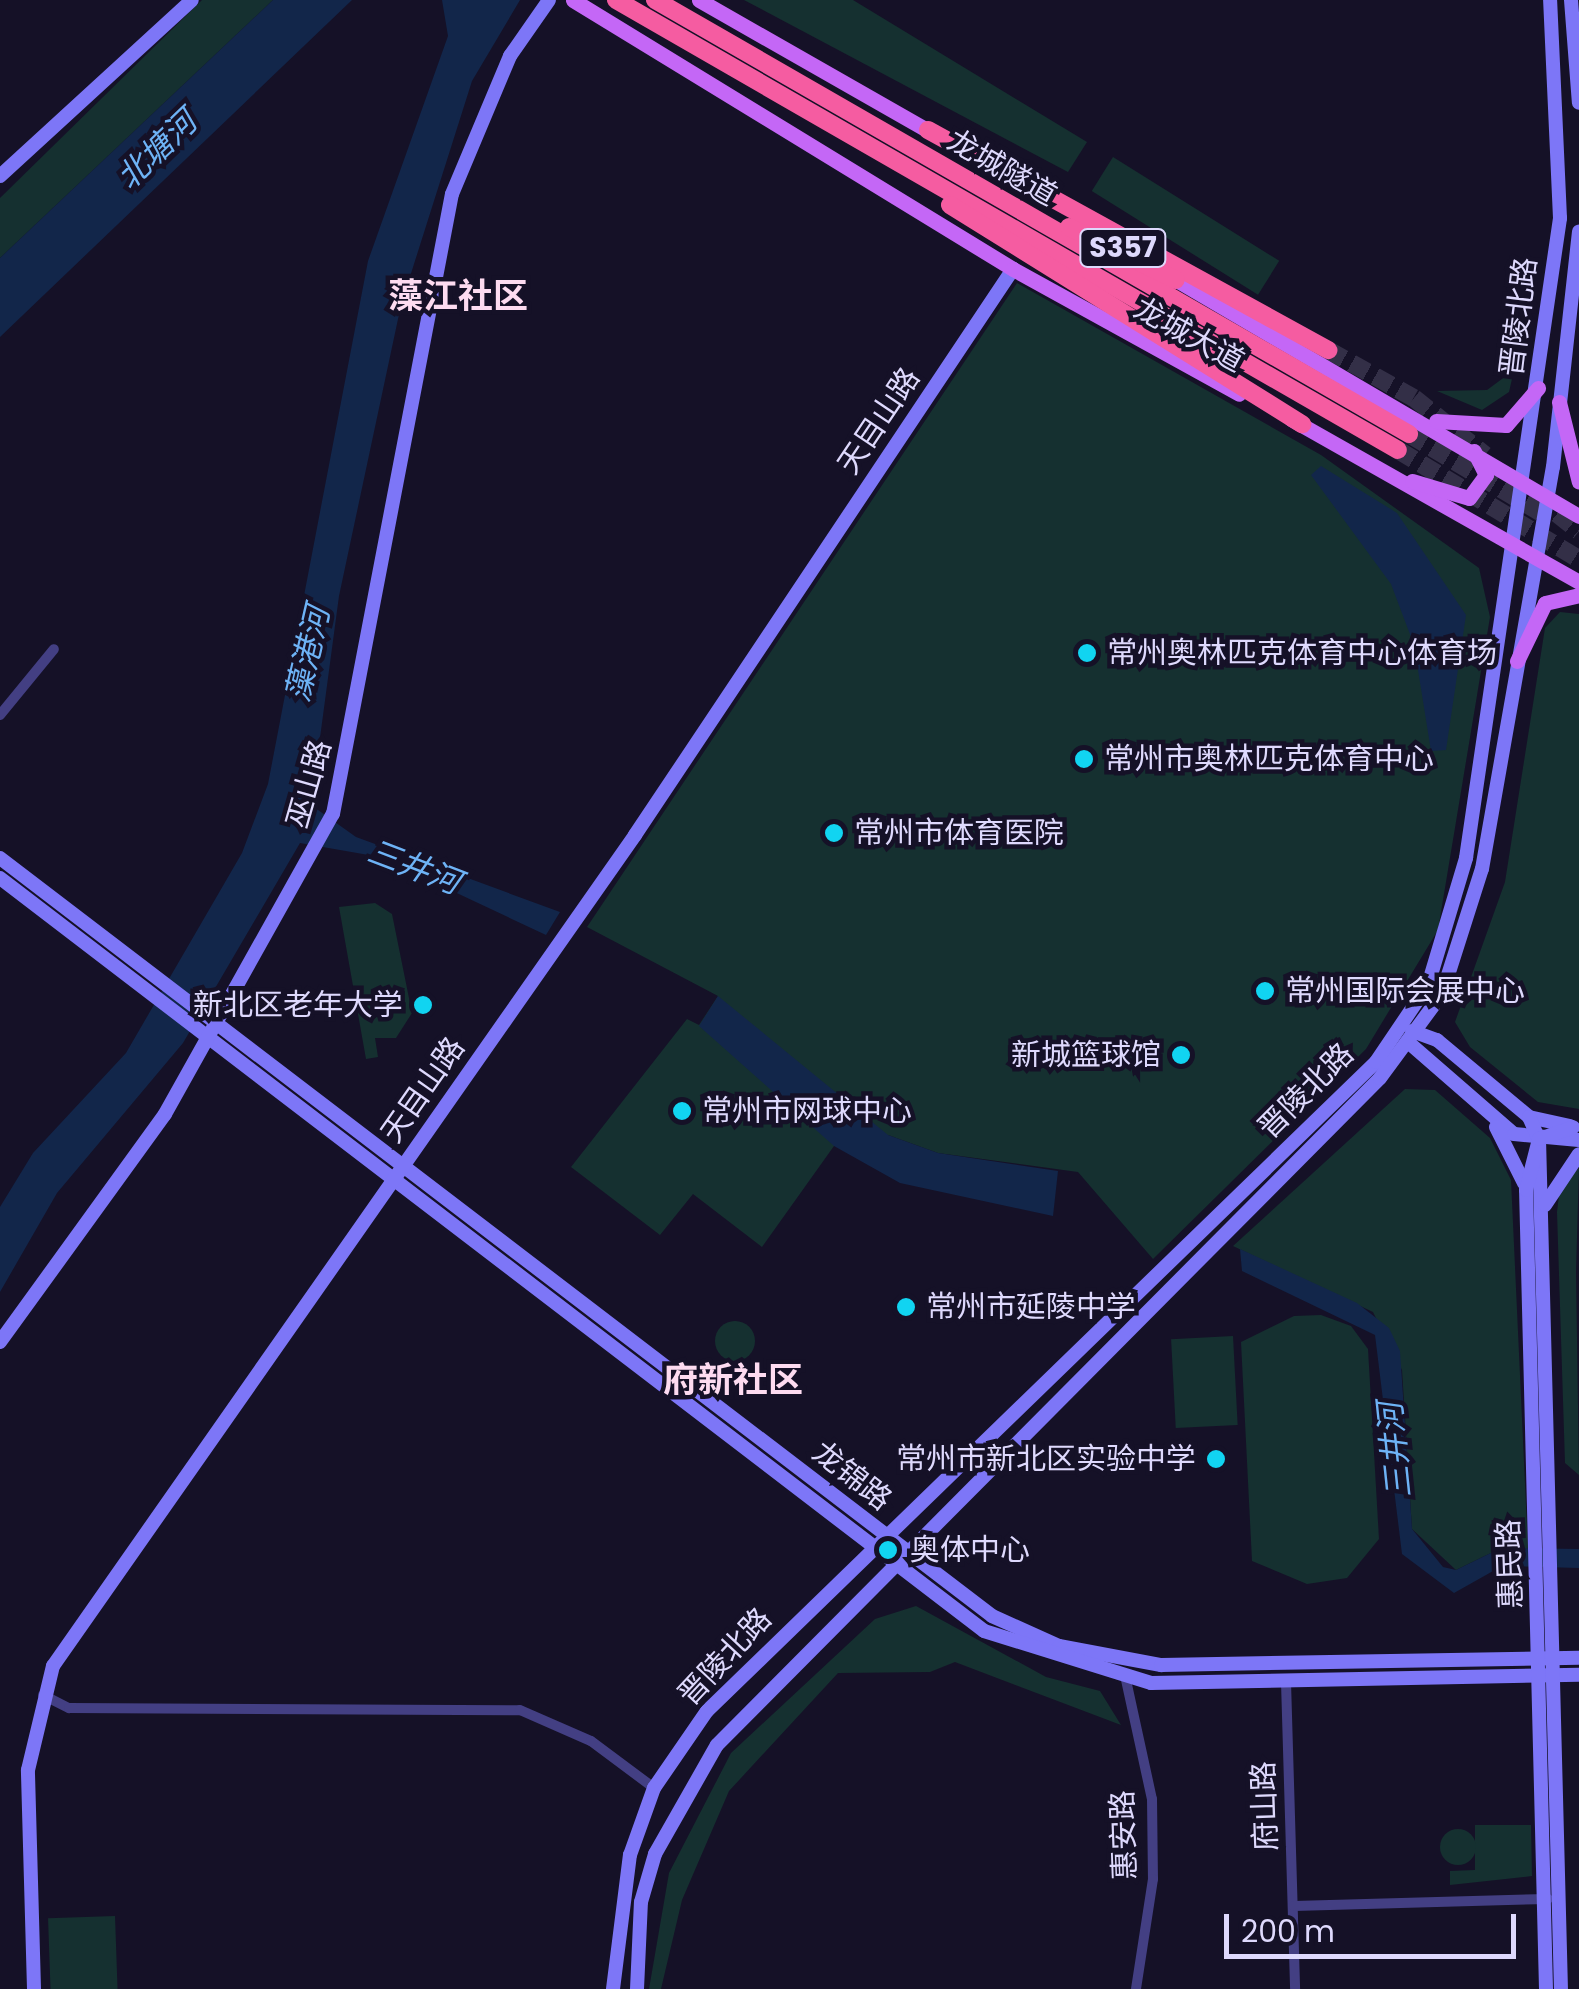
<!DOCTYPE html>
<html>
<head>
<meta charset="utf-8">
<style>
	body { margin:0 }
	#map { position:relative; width:1579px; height:1989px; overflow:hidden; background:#151127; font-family:Poppins,"Noto Sans SC",sans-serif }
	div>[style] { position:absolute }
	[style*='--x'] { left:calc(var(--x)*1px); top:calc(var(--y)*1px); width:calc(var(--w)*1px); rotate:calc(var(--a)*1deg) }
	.green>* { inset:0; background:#153030; transform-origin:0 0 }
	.round { border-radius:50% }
	.water>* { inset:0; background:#12264a }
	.highway-tunnel>* { height:18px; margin-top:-9px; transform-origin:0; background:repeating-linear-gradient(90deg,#332f47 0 18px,transparent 0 27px) }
	.street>* { height:10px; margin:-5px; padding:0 5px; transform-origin:5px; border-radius:5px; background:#433f83 }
	.secondary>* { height:14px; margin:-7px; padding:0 7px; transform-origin:7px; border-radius:7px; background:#7d76f7 }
	.primary>* { height:15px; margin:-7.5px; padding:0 7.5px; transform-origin:7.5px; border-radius:7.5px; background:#c467f6 }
	.highway>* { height:18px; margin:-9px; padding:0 9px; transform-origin:9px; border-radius:9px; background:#f55ca1 }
	.dots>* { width:28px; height:28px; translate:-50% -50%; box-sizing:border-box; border:5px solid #151127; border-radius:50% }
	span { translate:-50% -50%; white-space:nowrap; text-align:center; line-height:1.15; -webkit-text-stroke:9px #151127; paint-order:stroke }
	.shield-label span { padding:2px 8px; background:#151127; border:2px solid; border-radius:8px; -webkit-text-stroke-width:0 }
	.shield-label { font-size:28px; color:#ded9fd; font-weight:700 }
	.street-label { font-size:30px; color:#ded9fd }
	.poi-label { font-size:30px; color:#ded9fd }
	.left { translate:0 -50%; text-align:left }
	.right { translate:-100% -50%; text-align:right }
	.water-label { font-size:32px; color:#6eb3f6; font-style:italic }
	.quarter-label { font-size:35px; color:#fddbf0; font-weight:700 }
	.scale { position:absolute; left:1224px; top:1914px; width:292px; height:45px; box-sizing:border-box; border:5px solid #ded9fd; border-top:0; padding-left:12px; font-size:30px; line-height:35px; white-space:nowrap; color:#ded9fd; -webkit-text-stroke:8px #151127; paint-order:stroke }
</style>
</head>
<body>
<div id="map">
	<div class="green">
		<i style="clip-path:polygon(202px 0,273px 0,0 258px,0 198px)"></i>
		<i style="clip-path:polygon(744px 0,853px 0,1087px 142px,1068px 172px)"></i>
		<i style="left:1113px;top:157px;width:196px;height:40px;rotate:32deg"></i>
		<i style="clip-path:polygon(1017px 283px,1321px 455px,1479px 568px,1490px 617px,1438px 930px,1366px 1049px,1153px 1259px,1078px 1172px,938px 1153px,888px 1135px,834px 1146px,762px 1247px,693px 1194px,660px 1235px,571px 1167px,687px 1019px,699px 1025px,718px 996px,587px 927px)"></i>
		<i style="clip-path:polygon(1514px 370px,1509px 392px,1482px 410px,1437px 391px,1487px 390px)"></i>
		<i style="clip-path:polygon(1560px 612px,1579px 614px,1579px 1109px,1538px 1102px,1470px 1047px,1455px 1022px,1505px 882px,1545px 628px)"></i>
		<i style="clip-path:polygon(375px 903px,392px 914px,412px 1013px,396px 1038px,375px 1038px,378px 1057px,366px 1059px,339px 907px)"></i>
		<i style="clip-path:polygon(1405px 1089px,1435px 1090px,1490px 1138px,1511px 1180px,1528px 1549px,1501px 1548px,1456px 1570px,1412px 1529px,1402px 1370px,1373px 1312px,1233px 1246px)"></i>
		<i style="clip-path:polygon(1579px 1168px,1576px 1271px,1579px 1475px,1565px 1463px,1557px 1212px,1560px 1187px)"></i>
		<i style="clip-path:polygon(1321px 1315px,1351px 1326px,1368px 1349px,1379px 1539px,1347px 1578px,1307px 1584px,1252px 1561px,1241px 1342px,1294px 1316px)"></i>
		<i class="round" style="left:715px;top:1321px;width:40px;height:40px"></i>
		<i style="left:1233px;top:1336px;width:89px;height:62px;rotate:87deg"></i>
		<i style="clip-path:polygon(916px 1606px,1046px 1677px,1100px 1691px,1121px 1725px,955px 1662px,930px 1672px,838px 1673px,729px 1791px,682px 1900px,661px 1989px,649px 1989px,669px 1873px,731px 1753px,875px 1619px)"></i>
		<i style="clip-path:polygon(1475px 1825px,1531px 1825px,1532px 1876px,1450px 1885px,1450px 1871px,1475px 1870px)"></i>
		<i class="round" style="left:1440px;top:1829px;width:36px;height:36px"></i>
		<i style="left:115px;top:1916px;width:73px;height:67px;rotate:88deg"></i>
	</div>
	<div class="water">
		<i style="clip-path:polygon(273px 0,352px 0,0 337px,0 258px)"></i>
		<i style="clip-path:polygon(442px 0,520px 0,472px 81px,401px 305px,339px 596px,311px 805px,356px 837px,560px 912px,546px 935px,380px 857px,300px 843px,183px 1043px,57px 1193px,0 1292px,0 1207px,33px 1153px,126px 1053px,242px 853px,268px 784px,368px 261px,448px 36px)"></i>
		<i style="clip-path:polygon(1321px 466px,1397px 513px,1466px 615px,1446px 750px,1431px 751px,1414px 645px,1391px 584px,1311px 475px)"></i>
		<i style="clip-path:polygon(718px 996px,888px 1135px,938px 1153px,1058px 1171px,1053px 1216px,900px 1183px,834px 1146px,699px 1026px)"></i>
		<i style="clip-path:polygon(1240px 1249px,1357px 1303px,1389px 1328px,1400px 1351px,1412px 1529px,1443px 1567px,1456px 1570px,1501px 1548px,1579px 1549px,1579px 1568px,1502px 1566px,1454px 1593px,1402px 1554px,1375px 1335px,1242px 1271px)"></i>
	</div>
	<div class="highway-tunnel">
		<i style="--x:1328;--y:350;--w:98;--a:29.2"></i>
		<i style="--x:1414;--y:398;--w:91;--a:38.8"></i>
		<i style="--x:1409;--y:434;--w:162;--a:30.8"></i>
		<i style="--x:1398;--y:450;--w:211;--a:31.1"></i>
		<i style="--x:1536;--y:497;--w:55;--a:38.3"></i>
	</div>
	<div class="street">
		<i style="--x:0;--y:715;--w:85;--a:-50.7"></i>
		<i style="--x:1126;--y:1680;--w:122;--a:77.7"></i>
		<i style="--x:1152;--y:1799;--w:80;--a:89.3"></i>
		<i style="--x:1153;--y:1879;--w:111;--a:98.8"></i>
		<i style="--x:1286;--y:1682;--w:307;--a:88.3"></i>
		<i style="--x:43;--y:1695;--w:29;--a:27"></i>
		<i style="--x:69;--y:1708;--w:451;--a:0.3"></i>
		<i style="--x:520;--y:1710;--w:77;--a:23.6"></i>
		<i style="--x:591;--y:1741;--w:79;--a:36.7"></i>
		<i style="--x:1294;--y:1906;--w:254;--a:-1.6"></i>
	</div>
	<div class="secondary">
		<i style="--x:1571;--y:0;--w:103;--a:85.6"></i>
		<i style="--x:0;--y:176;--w:260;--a:-42.5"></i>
		<i style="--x:0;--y:858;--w:1248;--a:37.38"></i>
		<i style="--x:992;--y:1616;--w:73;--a:24.1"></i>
		<i style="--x:1059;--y:1646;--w:104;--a:10.6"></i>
		<i style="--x:1161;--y:1665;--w:418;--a:-1"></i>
		<i style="--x:0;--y:878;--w:1239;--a:37.42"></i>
		<i style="--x:984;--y:1631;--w:175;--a:17.3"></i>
		<i style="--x:1151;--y:1683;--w:428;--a:-1.1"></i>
		<i style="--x:1412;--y:1031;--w:27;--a:20"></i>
		<i style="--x:1437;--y:1040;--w:120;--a:39.9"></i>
		<i style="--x:1529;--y:1117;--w:42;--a:12.4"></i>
		<i style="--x:1408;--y:1042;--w:140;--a:41"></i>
		<i style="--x:1514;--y:1134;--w:65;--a:5.3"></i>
		<i style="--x:1529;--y:1117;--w:24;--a:66"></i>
		<i style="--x:1539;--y:1139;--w:850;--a:88.52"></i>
		<i style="--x:1496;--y:1127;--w:63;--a:63.4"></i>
		<i style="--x:1545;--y:1205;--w:61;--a:-56.3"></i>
		<i style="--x:0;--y:1342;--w:281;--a:-54.1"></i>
		<i style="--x:165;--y:1114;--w:344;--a:-60.8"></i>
		<i style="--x:333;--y:814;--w:631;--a:-79.14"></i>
		<i style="--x:452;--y:194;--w:150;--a:-67.2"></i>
		<i style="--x:510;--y:56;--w:68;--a:-55.1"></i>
		<i style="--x:34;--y:1989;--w:219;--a:-91.6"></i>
		<i style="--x:28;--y:1770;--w:107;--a:-76.5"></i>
		<i style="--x:53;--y:1666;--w:1015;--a:-54.99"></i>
		<i style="--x:635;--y:835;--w:681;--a:-56.26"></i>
		<i style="--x:613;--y:1989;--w:135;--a:-82.8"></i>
		<i style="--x:630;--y:1855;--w:71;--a:-70.3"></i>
		<i style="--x:654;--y:1788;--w:93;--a:-55.5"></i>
		<i style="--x:707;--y:1711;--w:932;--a:-44.13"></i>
		<i style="--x:1376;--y:1062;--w:93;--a:-56"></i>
		<i style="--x:1428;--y:985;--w:133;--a:-73.3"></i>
		<i style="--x:1466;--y:858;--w:647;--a:-81.64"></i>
		<i style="--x:1560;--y:218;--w:218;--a:-92.6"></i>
		<i style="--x:637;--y:1989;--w:87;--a:-87.4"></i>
		<i style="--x:641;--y:1902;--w:50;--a:-73.7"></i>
		<i style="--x:655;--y:1854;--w:125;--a:-60.4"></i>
		<i style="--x:717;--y:1745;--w:940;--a:-45.17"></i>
		<i style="--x:1380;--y:1078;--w:104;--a:-53.6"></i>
		<i style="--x:1442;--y:994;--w:131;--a:-72.3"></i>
		<i style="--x:1482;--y:869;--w:408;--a:-80"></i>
		<i style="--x:1553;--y:467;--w:237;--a:-83.7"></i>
		<i style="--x:1546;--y:1989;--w:799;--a:-91.43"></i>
		<i style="--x:1526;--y:1190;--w:53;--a:-75.7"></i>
		<i style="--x:1539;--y:1139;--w:36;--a:-19"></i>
	</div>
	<div class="primary">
		<i style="--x:573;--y:0;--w:516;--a:31.44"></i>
		<i style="--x:1013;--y:269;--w:258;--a:28.9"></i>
		<i style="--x:699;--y:0;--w:271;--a:29.7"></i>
		<i style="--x:1168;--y:275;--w:476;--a:30.4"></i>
		<i style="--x:1559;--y:402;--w:82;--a:76"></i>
		<i style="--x:1291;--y:419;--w:331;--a:29.5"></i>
		<i style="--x:1436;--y:421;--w:70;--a:3.3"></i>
		<i style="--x:1506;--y:425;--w:49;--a:-49.1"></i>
		<i style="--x:1412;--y:481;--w:59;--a:16.6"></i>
		<i style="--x:1469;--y:498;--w:29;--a:-54"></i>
		<i style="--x:1486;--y:475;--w:27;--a:-117"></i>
		<i style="--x:1517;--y:661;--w:64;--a:-64.2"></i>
		<i style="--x:1545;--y:603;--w:35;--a:-13"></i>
	</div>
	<div class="highway">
		<i style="--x:616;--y:0;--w:902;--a:29.92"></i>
		<i style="--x:655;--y:0;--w:870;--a:29.92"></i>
		<i style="--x:928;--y:130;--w:457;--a:28.8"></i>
		<i style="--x:950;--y:205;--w:415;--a:31.9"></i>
		<i style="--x:1069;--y:227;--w:119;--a:26.4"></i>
	</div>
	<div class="dots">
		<i style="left:1087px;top:653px;background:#11d4f1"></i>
		<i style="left:1084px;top:759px;background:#11d4f1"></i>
		<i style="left:834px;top:833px;background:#11d4f1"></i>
		<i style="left:1265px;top:991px;background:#11d4f1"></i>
		<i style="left:423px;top:1005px;background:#11d4f1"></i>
		<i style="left:1181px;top:1055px;background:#11d4f1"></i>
		<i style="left:682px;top:1111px;background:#11d4f1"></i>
		<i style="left:906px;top:1307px;background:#11d4f1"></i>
		<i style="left:1216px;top:1459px;background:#11d4f1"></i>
		<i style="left:888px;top:1550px;background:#11d4f1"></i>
	</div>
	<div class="shield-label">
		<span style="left:1123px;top:248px">S357</span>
	</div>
	<div class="street-label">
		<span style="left:1002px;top:168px;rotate:30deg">龙城隧道</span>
		<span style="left:1519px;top:317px;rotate:-83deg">晋陵北路</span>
		<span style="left:1189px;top:335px;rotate:29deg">龙城大道</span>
		<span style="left:879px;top:421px;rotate:-56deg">天目山路</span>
		<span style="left:309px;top:784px;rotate:-74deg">巫山路</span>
		<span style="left:423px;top:1090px;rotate:-55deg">天目山路</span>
		<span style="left:1306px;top:1091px;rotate:-45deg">晋陵北路</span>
		<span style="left:852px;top:1476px;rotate:38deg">龙锦路</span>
		<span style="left:1510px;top:1564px;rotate:-92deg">惠民路</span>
		<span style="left:725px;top:1657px;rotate:-47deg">晋陵北路</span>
		<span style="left:1265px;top:1806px;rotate:-92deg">府山路</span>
		<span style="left:1124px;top:1835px;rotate:-92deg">惠安路</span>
	</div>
	<div class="poi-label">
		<span class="left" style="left:1107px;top:653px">常州奥林匹克体育中心体育场</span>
		<span class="left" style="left:1104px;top:759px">常州市奥林匹克体育中心</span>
		<span class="left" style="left:854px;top:833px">常州市体育医院</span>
		<span class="left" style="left:1285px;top:991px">常州国际会展中心</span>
		<span class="right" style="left:403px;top:1005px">新北区老年大学</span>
		<span class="right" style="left:1161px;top:1055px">新城篮球馆</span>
		<span class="left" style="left:702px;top:1111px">常州市网球中心</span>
		<span class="left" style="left:926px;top:1307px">常州市延陵中学</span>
		<span class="right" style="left:1196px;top:1459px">常州市新北区实验中学</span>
		<span class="left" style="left:910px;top:1550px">奥体中心</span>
	</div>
	<div class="water-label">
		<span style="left:157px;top:150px;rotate:-44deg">北塘河</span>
		<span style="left:308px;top:654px;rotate:-77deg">藻港河</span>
		<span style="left:414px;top:867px;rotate:21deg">三井河</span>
		<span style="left:1395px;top:1450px;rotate:-96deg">三井河</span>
	</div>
	<div class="quarter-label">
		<span style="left:458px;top:296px">藻江社区</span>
		<span style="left:733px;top:1380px">府新社区</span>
	</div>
	<div class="scale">200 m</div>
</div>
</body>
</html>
